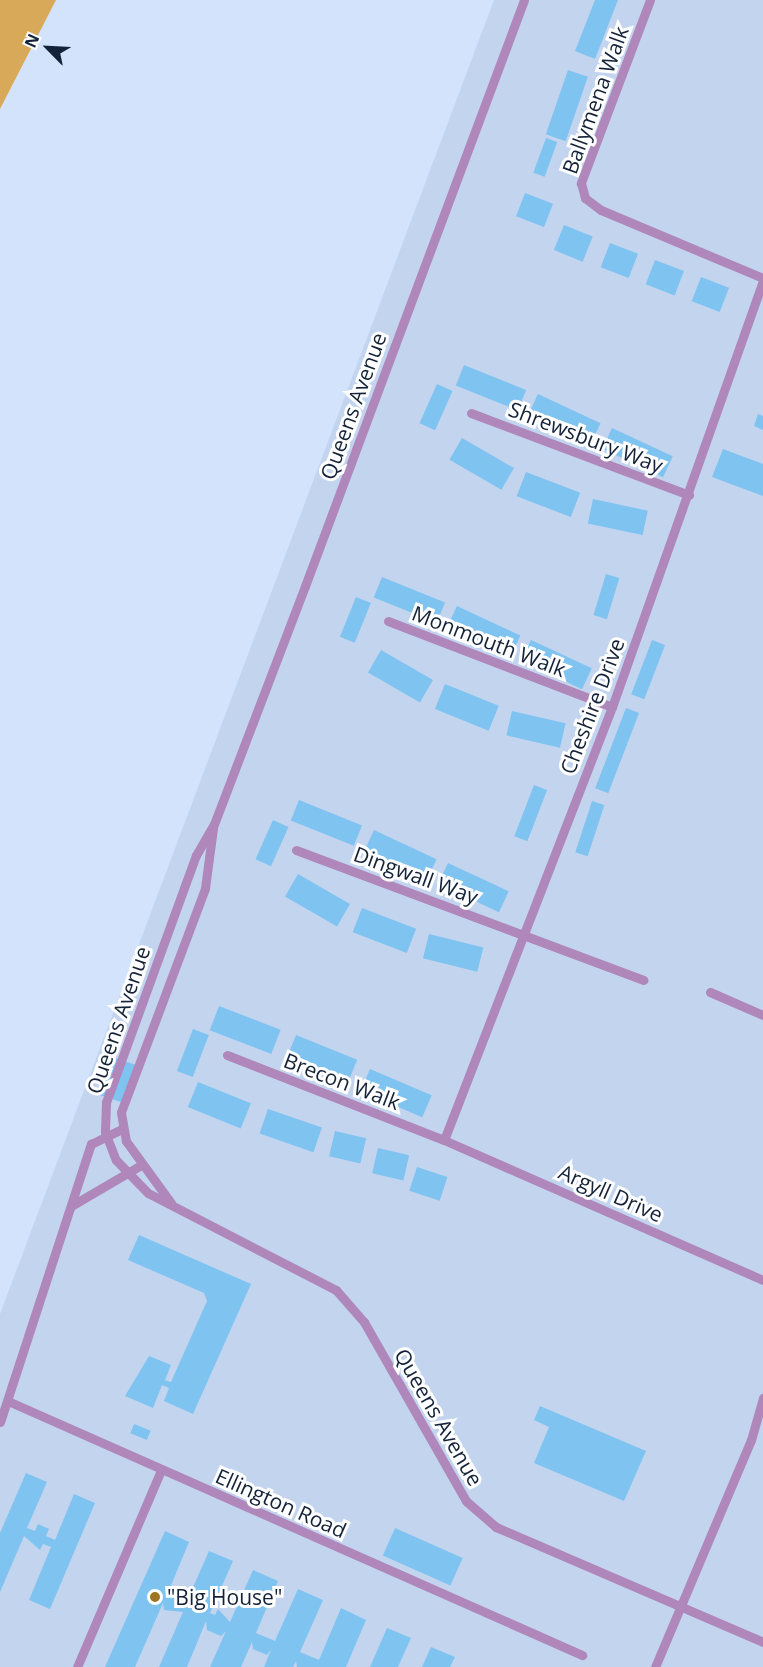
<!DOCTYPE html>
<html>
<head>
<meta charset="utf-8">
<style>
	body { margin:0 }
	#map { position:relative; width:763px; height:1667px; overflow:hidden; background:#d3e3fc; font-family:"Open Sans",sans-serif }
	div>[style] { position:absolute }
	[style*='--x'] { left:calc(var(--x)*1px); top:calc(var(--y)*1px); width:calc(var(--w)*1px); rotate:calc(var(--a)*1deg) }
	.built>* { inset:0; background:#c3d4ef }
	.green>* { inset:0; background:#d8a959 }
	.building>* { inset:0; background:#7fc3f1; transform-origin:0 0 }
	.lane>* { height:9px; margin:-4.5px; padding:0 4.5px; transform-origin:4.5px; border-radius:4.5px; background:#af87ba }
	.dots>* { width:16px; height:16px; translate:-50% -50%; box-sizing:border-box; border:3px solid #fff; border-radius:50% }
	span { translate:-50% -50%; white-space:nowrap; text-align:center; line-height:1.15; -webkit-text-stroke:6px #fff; paint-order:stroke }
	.street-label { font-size:21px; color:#132238 }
	.poi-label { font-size:21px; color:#132238 }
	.left { translate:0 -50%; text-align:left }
	.north { position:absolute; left:18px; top:18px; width:60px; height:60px; -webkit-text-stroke:4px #fff; paint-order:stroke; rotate:294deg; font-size:16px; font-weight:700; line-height:24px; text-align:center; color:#132238 }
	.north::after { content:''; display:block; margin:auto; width:21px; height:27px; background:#132238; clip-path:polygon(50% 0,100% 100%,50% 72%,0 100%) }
</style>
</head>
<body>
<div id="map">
	<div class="built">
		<i style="clip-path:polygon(494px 0,763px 0,763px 1667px,0 1667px,0 1314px)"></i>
	</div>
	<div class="green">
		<i style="clip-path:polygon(0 0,56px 0,0 109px)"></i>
	</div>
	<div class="building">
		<i style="clip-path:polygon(595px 0,618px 0,595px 59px,575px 51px)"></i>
		<i style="left:568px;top:70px;width:21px;height:68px;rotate:19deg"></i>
		<i style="left:546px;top:138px;width:12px;height:37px;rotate:20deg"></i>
		<i style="left:525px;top:193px;width:30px;height:25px;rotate:21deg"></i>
		<i style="left:564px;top:225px;width:31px;height:27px;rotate:22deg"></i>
		<i style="left:610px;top:243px;width:30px;height:26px;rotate:21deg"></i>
		<i style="left:655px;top:260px;width:31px;height:26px;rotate:21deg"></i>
		<i style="left:701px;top:277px;width:30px;height:26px;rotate:21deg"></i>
		<i style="left:464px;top:365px;width:67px;height:22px;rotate:22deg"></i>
		<i style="left:437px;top:384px;width:17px;height:43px;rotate:24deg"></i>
		<i style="left:538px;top:394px;width:69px;height:23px;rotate:25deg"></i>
		<i style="clip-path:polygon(758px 414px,763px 416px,763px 430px,754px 426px)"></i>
		<i style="left:612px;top:428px;width:67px;height:23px;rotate:25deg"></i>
		<i style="left:462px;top:438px;width:60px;height:25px;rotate:30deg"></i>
		<i style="clip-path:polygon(723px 449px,763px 464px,763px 496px,712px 477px)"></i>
		<i style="left:526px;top:472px;width:58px;height:26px;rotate:21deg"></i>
		<i style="left:593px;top:499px;width:56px;height:25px;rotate:12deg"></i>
		<i style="left:606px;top:574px;width:14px;height:43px;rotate:17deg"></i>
		<i style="left:382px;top:577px;width:68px;height:22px;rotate:22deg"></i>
		<i style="left:356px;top:597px;width:16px;height:43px;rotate:22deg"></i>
		<i style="left:457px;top:606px;width:70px;height:23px;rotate:25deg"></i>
		<i style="left:531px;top:640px;width:67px;height:23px;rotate:25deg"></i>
		<i style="left:652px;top:640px;width:14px;height:58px;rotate:21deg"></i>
		<i style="left:381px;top:650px;width:60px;height:26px;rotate:30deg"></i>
		<i style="left:445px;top:684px;width:58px;height:27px;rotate:22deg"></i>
		<i style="left:626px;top:708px;width:14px;height:86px;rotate:21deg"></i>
		<i style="left:512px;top:711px;width:55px;height:25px;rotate:13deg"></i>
		<i style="left:534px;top:785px;width:14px;height:55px;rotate:21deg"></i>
		<i style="left:299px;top:800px;width:68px;height:22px;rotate:22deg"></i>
		<i style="left:592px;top:801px;width:13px;height:54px;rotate:18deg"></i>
		<i style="left:273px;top:820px;width:17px;height:43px;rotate:24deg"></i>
		<i style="left:374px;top:830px;width:69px;height:22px;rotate:25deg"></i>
		<i style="left:448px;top:863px;width:67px;height:23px;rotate:25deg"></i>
		<i style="left:298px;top:874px;width:60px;height:26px;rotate:30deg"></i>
		<i style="left:362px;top:908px;width:58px;height:26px;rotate:21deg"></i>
		<i style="left:429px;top:934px;width:56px;height:25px;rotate:14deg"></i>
		<i style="left:219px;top:1006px;width:66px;height:26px;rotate:21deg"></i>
		<i style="left:193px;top:1029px;width:17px;height:45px;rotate:21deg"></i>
		<i style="left:296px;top:1035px;width:66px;height:26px;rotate:22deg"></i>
		<i style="left:109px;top:1056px;width:32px;height:40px;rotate:18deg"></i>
		<i style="left:370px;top:1069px;width:67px;height:24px;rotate:23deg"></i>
		<i style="left:198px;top:1082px;width:57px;height:27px;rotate:22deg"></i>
		<i style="left:268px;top:1109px;width:57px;height:26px;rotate:19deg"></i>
		<i style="left:335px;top:1131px;width:32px;height:26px;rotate:13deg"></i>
		<i style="left:378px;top:1148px;width:32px;height:26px;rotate:13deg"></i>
		<i style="left:417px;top:1167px;width:32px;height:25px;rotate:18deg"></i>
		<i style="clip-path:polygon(139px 1235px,251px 1284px,193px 1414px,164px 1401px,169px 1388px,162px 1385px,153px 1408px,125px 1396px,149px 1356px,171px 1365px,165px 1380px,171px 1382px,207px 1301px,204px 1293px,128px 1260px)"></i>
		<i style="clip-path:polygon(540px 1406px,646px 1451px,624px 1501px,534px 1463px,549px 1427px,534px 1420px)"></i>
		<i style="left:134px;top:1424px;width:18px;height:10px;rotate:22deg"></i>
		<i style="clip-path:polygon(26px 1473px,47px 1482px,27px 1528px,35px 1531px,38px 1524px,49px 1529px,46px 1536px,55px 1540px,74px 1494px,95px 1503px,50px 1609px,29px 1600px,51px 1547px,43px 1544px,40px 1550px,24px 1536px,0 1592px,0 1533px)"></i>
		<i style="left:395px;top:1528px;width:74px;height:30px;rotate:24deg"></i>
		<i style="clip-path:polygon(165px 1531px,189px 1542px,167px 1595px,186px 1603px,209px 1551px,233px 1561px,210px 1613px,215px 1615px,218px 1609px,230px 1622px,253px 1570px,278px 1581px,256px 1633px,275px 1641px,298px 1589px,323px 1600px,300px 1652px,319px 1660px,341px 1608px,366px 1620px,346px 1667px,297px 1667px,296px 1661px,293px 1667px,264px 1667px,271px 1650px,267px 1655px,253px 1649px,252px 1642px,241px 1667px,210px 1667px,226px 1631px,221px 1636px,207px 1630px,206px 1621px,187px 1667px,159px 1667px,183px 1612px,164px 1610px,163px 1603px,135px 1667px,105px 1667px)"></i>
		<i style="clip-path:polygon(387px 1628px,411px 1638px,398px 1667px,370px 1667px)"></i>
		<i style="clip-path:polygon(431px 1647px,455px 1657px,450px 1667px,422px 1667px)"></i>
	</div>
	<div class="lane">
		<i style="--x:524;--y:0;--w:626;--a:110.49"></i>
		<i style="--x:305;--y:586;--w:255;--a:110.9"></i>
		<i style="--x:214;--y:824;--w:36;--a:120"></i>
		<i style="--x:196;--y:855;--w:263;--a:110"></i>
		<i style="--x:106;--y:1102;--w:30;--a:92"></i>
		<i style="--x:105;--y:1132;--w:30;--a:69"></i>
		<i style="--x:116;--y:1160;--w:46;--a:45.9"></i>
		<i style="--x:148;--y:1193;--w:212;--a:27.3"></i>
		<i style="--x:336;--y:1290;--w:43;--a:48.8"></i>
		<i style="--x:364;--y:1322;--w:206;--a:60.3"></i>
		<i style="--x:466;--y:1501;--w:40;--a:41"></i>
		<i style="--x:496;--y:1527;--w:291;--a:23.3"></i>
		<i style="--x:650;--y:0;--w:196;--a:110.7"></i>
		<i style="--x:581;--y:183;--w:16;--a:75"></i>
		<i style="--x:585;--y:198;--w:20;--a:37"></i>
		<i style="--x:601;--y:210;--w:176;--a:22.8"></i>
		<i style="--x:471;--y:413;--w:233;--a:20.6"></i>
		<i style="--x:388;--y:621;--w:240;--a:21"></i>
		<i style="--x:296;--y:850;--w:371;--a:20.5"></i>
		<i style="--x:710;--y:992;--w:58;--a:23.5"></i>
		<i style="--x:227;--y:1055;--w:233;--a:21.4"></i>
		<i style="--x:444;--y:1140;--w:348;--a:23.7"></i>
		<i style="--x:444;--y:1140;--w:464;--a:-68.8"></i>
		<i style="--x:612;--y:707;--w:452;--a:-70.5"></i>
		<i style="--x:171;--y:1203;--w:77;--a:-126"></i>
		<i style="--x:126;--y:1141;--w:29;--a:-100"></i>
		<i style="--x:121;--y:1112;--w:239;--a:-69.4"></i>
		<i style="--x:205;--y:888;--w:61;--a:-82.4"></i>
		<i style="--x:71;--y:1206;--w:81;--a:-30.4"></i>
		<i style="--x:8;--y:1401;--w:628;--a:23.87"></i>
		<i style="--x:0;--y:1422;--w:293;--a:-71.9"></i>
		<i style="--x:91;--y:1144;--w:34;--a:-26"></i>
		<i style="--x:77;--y:1667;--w:214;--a:-66.9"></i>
		<i style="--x:655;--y:1667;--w:246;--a:-67.1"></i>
		<i style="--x:751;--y:1440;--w:44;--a:-74.1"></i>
	</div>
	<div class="dots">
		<i style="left:155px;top:1597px;background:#9e7423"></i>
	</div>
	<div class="street-label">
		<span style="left:595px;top:100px;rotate:-70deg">Ballymena Walk</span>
		<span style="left:353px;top:406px;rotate:-70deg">Queens Avenue</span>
		<span style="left:586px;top:437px;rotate:21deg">Shrewsbury Way</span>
		<span style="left:489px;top:641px;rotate:21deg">Monmouth Walk</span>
		<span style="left:592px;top:706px;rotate:-69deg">Cheshire Drive</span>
		<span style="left:416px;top:875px;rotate:20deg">Dingwall Way</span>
		<span style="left:118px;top:1020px;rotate:-71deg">Queens Avenue</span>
		<span style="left:342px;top:1081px;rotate:21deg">Brecon Walk</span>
		<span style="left:611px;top:1193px;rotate:24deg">Argyll Drive</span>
		<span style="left:439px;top:1417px;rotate:60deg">Queens Avenue</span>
		<span style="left:281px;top:1503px;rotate:24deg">Ellington Road</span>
	</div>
	<div class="poi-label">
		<span class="left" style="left:167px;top:1597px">"Big House"</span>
	</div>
	<div class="north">N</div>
</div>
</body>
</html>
